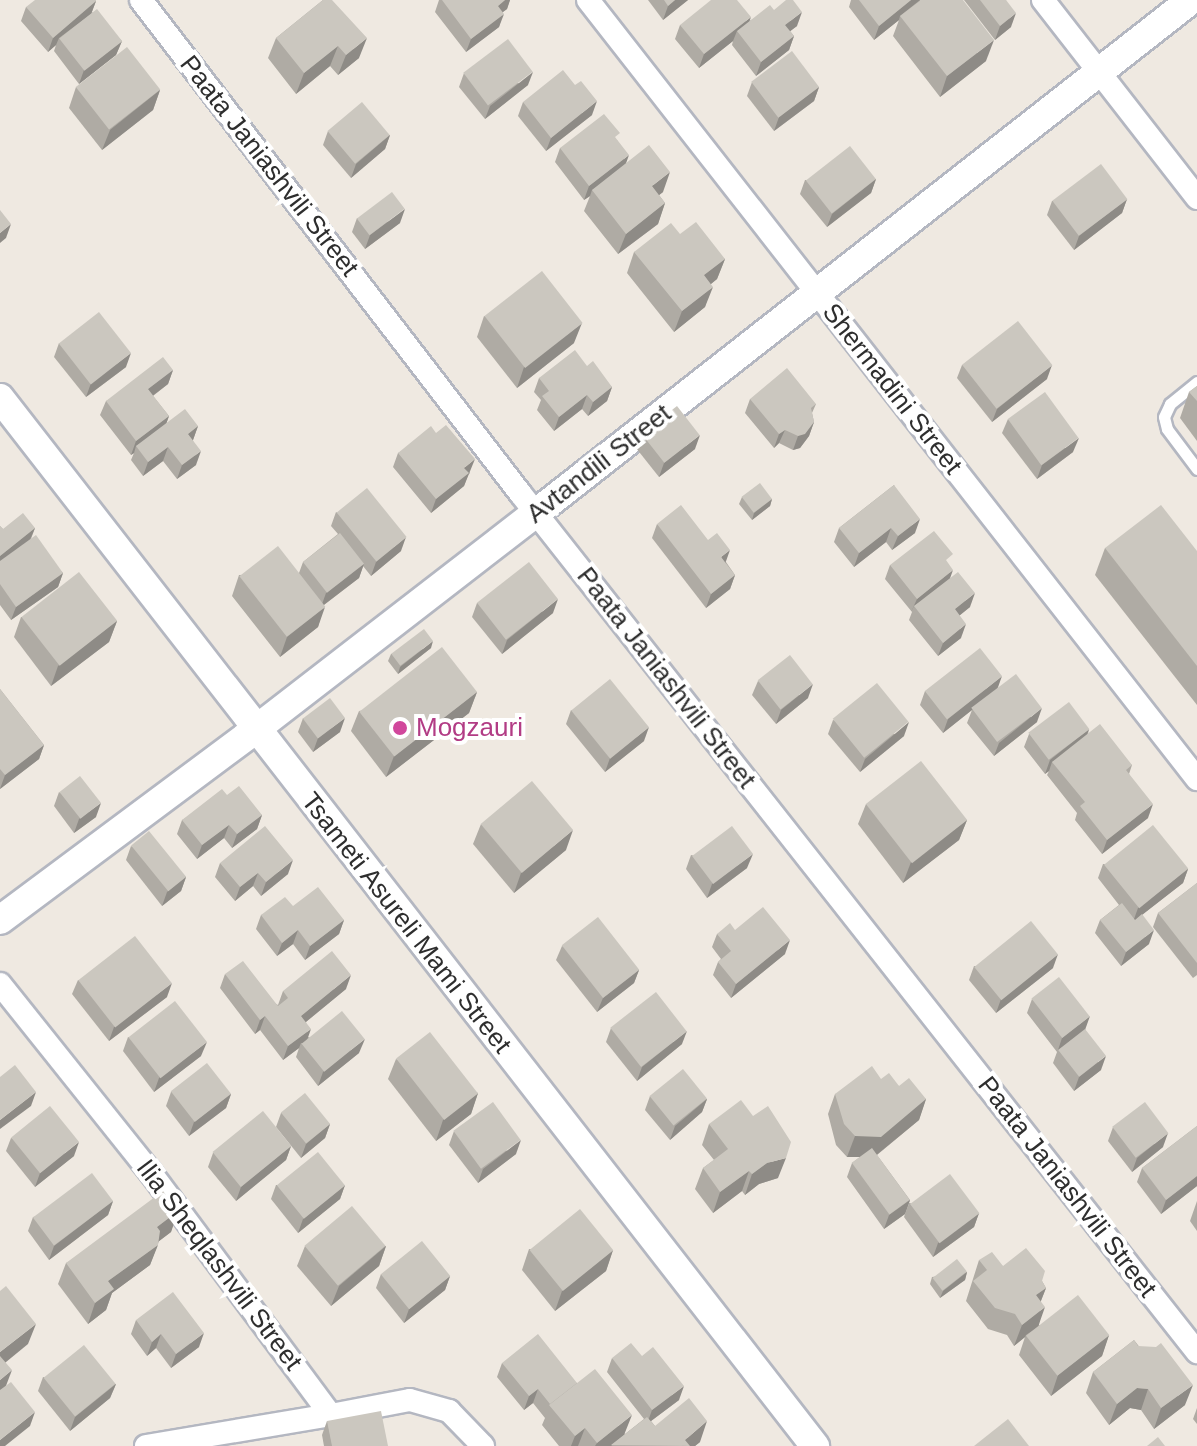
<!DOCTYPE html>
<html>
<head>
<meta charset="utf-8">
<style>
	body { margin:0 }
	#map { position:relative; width:1197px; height:1446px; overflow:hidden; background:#efe9e1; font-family:Arial,sans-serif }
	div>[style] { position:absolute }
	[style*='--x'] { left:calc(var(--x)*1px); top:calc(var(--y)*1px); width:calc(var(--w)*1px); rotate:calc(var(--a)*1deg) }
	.roads { filter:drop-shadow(2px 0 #b4b7c1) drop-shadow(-2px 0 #b4b7c1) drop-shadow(0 2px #b4b7c1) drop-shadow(0 -2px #b4b7c1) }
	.service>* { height:11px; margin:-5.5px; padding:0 5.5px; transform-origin:5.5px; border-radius:5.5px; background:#fff }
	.minor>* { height:22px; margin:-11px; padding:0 11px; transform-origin:11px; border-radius:11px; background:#fff }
	.tertiary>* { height:28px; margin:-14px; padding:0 14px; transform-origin:14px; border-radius:14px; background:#fff }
	.wall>* { inset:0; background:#afaba4 }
	.shaded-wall>* { inset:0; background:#8e8b86 }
	.building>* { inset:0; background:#cbc7bf; transform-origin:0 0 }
	.dots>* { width:22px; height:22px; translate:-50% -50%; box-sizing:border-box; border:4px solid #fff; border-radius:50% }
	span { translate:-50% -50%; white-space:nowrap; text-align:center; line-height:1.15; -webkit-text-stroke:8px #fff; paint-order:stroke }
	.street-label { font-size:26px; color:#2e2e2e }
	.hotel-label { font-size:26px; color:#b23c85 }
	.left { translate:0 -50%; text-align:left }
</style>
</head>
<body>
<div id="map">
	<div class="roads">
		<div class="service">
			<i style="--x:1197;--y:382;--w:35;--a:141"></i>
			<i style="--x:1170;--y:404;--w:14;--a:115"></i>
			<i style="--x:1164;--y:417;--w:12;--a:76"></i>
			<i style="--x:1167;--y:429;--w:50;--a:53.1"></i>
		</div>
		<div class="minor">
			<i style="--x:141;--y:0;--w:622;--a:52.45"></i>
			<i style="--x:520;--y:493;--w:1094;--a:51.76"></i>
			<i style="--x:588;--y:0;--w:989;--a:51.98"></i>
			<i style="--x:1043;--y:0;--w:251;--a:52.1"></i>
			<i style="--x:0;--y:984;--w:242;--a:51.4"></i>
			<i style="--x:151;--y:1173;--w:302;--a:53.4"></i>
			<i style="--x:331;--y:1415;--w:80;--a:-10.8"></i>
			<i style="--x:410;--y:1400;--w:41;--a:15.8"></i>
			<i style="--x:449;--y:1411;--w:49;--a:45.8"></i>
			<i style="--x:146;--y:1446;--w:188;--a:-9.5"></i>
		</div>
		<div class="tertiary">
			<i style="--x:0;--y:398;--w:1328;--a:52.13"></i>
			<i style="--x:0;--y:920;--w:318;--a:-36.7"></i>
			<i style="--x:255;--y:730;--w:355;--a:-37.7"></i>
			<i style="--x:536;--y:513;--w:832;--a:-38.07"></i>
		</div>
	</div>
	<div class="wall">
		<i style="clip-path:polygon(323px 0,359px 58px,338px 75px,330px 66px,296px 94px,268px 58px,276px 38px)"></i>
		<i style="clip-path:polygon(439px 0,510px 0,507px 9px,503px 12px,499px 27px,466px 52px,435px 12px)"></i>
		<i style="clip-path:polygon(648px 0,688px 0,663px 20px)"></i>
		<i style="clip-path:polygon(851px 0,920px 0,986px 61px,940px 97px,893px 36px,899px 20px,874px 40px,849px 7px)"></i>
		<i style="clip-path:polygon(964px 0,1006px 0,1011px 27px,995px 40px)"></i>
		<i style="clip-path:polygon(96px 1px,92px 12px,122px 41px,116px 55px,79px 84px,54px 51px,56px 45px,48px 52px,21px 21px,26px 7px)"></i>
		<i style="clip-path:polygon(774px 10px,797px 26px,790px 31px,794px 36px,789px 50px,756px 76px,732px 45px,733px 41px,699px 68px,675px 39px,680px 25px,749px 21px)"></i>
		<i style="clip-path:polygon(464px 73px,528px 85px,485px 119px,459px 87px)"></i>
		<i style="clip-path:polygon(752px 82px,819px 87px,814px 101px,774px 131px,747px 96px)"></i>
		<i style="clip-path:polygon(76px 87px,160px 90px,153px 110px,102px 150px,69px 108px)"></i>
		<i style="clip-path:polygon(523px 102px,592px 115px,546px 151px,518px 116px)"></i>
		<i style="clip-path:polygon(328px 131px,390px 135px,385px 149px,351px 178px,323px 145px)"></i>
		<i style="clip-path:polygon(617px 140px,626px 164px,663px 192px,659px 195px,665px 203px,658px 224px,618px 254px,584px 211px,590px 196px,584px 200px,555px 162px,560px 148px)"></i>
		<i style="clip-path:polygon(876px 179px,871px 193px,827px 227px,800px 194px,805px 180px)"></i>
		<i style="clip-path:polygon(1127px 199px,1122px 213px,1074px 250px,1047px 215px,1052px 201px)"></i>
		<i style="clip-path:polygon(357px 218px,400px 223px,365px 249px,352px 232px)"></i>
		<i style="clip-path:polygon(680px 234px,725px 259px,717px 279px,711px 284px,705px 307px,674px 332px,627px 273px,634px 252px)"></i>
		<i style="clip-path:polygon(484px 316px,574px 343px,517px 388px,477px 337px)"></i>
		<i style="clip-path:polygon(59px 343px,126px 367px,86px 397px,54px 357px)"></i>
		<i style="clip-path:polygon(962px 365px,1047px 379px,992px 422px,957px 378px)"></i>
		<i style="clip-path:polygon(587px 366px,612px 387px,607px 401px,588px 416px,582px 409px,554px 431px,537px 410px,541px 400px,534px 392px,539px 378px)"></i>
		<i style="clip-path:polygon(173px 370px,168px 384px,153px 396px,169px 416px,166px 424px,198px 426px,193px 440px,196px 465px,177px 479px,163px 461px,143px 476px,131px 460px,134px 453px,131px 455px,100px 415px,106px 401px)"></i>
		<i style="clip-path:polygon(1197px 386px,1197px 441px,1180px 418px,1189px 392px)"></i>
		<i style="clip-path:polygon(750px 399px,816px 404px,812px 413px,814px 422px,809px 436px,800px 448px,793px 450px,779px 443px,774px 448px,745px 413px)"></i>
		<i style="clip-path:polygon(1008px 419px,1073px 452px,1037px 479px,1002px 433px)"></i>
		<i style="clip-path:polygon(436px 433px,470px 473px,468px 475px,464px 486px,431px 513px,393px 467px,398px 453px)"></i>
		<i style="clip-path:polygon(642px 434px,695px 449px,659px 477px,636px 448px)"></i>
		<i style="clip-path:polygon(894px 485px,915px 533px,892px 550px,886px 542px,854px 567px,834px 542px,839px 528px)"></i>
		<i style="clip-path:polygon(742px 497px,772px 499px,770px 506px,752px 520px,739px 504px)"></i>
		<i style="clip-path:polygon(336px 512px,401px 551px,371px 576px,363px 566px,359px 578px,324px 605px,318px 627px,280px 657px,232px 596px,239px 575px,299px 573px,303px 562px,338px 534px,331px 526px)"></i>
		<i style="clip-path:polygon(657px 524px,726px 562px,735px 575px,730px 589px,706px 608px,652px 538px)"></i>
		<i style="clip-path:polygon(0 526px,3px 529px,35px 528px,31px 539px,63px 573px,58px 587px,11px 620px,0 605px)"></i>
		<i style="clip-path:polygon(1105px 548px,1197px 551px,1197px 705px,1095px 575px)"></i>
		<i style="clip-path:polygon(949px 564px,950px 578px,970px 607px,959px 616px,961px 638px,938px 656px,909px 620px,912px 612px,885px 579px,890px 565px)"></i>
		<i style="clip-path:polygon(477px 603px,553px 613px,502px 654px,472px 617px)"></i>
		<i style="clip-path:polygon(21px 617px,117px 621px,109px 642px,51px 686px,14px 637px)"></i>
		<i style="clip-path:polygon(431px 648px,398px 674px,388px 661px,391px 654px)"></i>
		<i style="clip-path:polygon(758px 681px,808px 698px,776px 724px,752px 695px)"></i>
		<i style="clip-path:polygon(0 689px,44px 745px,39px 759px,0 789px)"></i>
		<i style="clip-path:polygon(997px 689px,1037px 722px,994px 756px,967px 723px,972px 710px,943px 733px,920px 705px,925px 691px)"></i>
		<i style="clip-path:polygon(477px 692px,469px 713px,386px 777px,351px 731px,359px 711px)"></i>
		<i style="clip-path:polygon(571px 710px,644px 741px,605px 772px,566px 724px)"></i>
		<i style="clip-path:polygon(303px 718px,340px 732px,313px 752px,298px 732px)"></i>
		<i style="clip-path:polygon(833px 720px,904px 736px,860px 772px,828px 734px)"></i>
		<i style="clip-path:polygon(1089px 729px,1088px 734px,1132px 765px,1129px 774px,1148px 818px,1102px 854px,1075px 820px,1077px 813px,1047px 775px,1049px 771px,1045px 774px,1024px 747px,1029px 734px)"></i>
		<i style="clip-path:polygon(59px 792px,96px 817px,74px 833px,54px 806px)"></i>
		<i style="clip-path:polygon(227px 795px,262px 815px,257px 829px,232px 848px,224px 838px,197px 859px,177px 834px,182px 820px)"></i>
		<i style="clip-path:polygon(866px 804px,967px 820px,959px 840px,903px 883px,858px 824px)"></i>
		<i style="clip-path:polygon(481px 824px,566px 850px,514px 893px,473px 844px)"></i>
		<i style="clip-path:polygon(131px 846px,186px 877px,181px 891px,162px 906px,126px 860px)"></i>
		<i style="clip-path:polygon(691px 855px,747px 868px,707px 898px,686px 869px)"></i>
		<i style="clip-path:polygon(220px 863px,288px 874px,261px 896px,253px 886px,235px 901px,215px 877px)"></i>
		<i style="clip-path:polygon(1103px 864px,1188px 869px,1183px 883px,1135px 920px,1149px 944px,1121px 966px,1095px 933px,1100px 920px,1119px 905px,1098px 878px)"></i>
		<i style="clip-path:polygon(1197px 883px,1197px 975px,1193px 978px,1153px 927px,1158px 913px)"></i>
		<i style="clip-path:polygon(293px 906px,344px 920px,339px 934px,305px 960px,293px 944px,277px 956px,256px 929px,261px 915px)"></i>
		<i style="clip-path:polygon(735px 930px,785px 954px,731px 998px,713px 975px,718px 962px,721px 959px,712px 947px,717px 934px)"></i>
		<i style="clip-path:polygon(562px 946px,639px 970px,634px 983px,597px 1012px,556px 960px)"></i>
		<i style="clip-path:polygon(974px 966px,1053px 968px,996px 1013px,969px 980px)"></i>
		<i style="clip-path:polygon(225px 974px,278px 1005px,283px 991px,346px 989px,306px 1022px,308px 1037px,359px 1053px,318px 1086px,296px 1057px,299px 1048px,283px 1060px,260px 1030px,255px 1034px,220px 988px)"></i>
		<i style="clip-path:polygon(78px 980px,167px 997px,109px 1041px,72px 994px)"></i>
		<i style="clip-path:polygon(1032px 999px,1085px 1029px,1101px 1070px,1074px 1091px,1053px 1063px,1057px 1052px,1027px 1013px)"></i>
		<i style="clip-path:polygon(611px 1028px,682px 1044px,637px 1081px,606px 1042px)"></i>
		<i style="clip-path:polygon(128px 1037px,201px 1056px,154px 1092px,123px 1051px)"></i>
		<i style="clip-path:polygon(396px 1059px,478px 1093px,471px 1114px,436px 1141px,388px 1079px)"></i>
		<i style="clip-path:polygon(881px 1079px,899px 1086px,926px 1099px,919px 1120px,877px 1155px,910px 1200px,905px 1214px,884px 1229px,847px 1177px,852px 1163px,860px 1157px,847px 1157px,836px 1145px,828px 1114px,835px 1094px)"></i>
		<i style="clip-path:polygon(171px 1092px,231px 1094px,226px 1108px,189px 1136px,166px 1106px)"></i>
		<i style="clip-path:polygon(650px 1096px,707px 1099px,702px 1112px,670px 1140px,645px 1110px)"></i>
		<i style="clip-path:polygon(281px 1113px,330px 1124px,325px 1138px,301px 1158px,276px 1127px)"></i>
		<i style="clip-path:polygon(753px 1116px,778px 1178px,759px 1184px,745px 1195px,742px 1191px,713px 1213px,695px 1189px,703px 1168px,714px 1160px,702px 1145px,709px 1124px)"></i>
		<i style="clip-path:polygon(1197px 1126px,1197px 1186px,1161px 1214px,1137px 1182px,1142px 1168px)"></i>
		<i style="clip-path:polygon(1113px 1127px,1163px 1147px,1132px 1172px,1108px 1141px)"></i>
		<i style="clip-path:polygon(454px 1131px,516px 1154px,478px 1183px,449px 1145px)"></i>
		<i style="clip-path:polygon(11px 1138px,74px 1156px,35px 1187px,6px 1151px)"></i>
		<i style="clip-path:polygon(291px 1146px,286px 1160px,236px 1201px,208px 1167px,213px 1153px)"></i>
		<i style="clip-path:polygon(276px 1185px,345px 1185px,340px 1199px,298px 1233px,271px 1199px)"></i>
		<i style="clip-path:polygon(113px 1201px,108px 1215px,49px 1260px,28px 1231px,33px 1217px)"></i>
		<i style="clip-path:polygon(1197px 1201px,1197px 1231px,1190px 1221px)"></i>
		<i style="clip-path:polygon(909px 1203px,979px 1213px,974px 1227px,933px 1257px,904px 1217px)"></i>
		<i style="clip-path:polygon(178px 1211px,171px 1232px,159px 1241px,150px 1265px,112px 1293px,106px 1310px,88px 1324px,58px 1284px,66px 1263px)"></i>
		<i style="clip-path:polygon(305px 1246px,386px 1246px,379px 1266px,331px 1306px,297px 1266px)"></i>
		<i style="clip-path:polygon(529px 1249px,613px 1250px,606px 1271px,555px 1311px,522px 1270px)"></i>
		<i style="clip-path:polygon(979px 1260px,1003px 1266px,1042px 1281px,1046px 1288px,1041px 1301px,1039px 1325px,1109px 1335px,1102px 1356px,1051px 1396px,1019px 1355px,1025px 1337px,1014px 1346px,1007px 1335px,988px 1329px,966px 1301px)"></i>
		<i style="clip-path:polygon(967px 1272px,965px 1280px,940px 1298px,930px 1284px,932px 1277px)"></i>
		<i style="clip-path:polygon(381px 1274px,450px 1276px,445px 1290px,404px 1323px,376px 1288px)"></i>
		<i style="clip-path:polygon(136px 1320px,199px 1347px,171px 1368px,156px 1348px,147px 1356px,131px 1334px)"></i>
		<i style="clip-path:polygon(1134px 1340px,1185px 1405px,1154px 1429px,1141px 1410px,1130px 1408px,1109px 1425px,1086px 1393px,1093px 1372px)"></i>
		<i style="clip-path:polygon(612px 1358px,679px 1400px,651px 1421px,655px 1426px,700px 1442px,695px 1446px,559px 1446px,542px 1425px,545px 1418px,533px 1403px,524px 1410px,497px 1377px,502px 1363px,577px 1383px,625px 1434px,644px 1419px,607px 1372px)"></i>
		<i style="clip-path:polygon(43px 1377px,116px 1384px,110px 1398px,70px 1431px,38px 1391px)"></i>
		<i style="clip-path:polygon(1197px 1408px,1197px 1424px,1193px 1419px)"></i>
		<i style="clip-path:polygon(327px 1421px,388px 1446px,324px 1446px,322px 1435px)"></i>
	</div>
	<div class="shaded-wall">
		<i style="clip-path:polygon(505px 0,510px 0,507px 9px,493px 19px,498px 6px)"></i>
		<i style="clip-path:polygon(675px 0,688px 0,663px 20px,668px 6px)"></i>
		<i style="clip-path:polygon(911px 0,920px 0,900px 16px,899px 20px,874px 40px,879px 26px)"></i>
		<i style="clip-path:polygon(96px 1px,91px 14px,59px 38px,56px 45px,48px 52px,53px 38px)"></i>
		<i style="clip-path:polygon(802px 12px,797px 26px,780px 39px,785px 25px)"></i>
		<i style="clip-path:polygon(1016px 13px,1011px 27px,995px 40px,1000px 26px)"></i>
		<i style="clip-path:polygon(504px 14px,499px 27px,466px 52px,471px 39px)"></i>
		<i style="clip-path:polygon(751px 17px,746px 31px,737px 31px,733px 41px,699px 68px,704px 54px)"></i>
		<i style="clip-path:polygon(794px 36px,789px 50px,756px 76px,761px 62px)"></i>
		<i style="clip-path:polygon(367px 38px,359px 58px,338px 75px,346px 55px)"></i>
		<i style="clip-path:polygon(994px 40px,986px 61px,940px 97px,947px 76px)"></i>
		<i style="clip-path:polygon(122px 41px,116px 55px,79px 84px,84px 70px)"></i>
		<i style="clip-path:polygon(338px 46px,330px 66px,296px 94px,304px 73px)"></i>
		<i style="clip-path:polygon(533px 72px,528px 85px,485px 119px,490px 106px)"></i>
		<i style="clip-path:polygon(819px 87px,814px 101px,774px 131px,779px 117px)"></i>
		<i style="clip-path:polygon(160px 90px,153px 110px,102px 150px,110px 130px)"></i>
		<i style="clip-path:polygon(597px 101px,592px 115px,546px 151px,551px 138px)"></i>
		<i style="clip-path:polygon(390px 135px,385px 149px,351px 178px,356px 164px)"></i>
		<i style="clip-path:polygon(629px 155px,624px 169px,592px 190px,590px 196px,584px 200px,589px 186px)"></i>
		<i style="clip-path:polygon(670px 172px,663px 192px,644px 207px,652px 186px)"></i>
		<i style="clip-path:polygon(876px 179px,871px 193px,827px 227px,832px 214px)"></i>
		<i style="clip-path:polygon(1127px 199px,1122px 213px,1074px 250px,1079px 236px)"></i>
		<i style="clip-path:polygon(665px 203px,658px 224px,618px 254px,626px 234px)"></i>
		<i style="clip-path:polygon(405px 209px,400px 223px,365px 249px,370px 235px)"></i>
		<i style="clip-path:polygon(11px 224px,6px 238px,0 243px,0 233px)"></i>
		<i style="clip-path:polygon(725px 259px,717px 279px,696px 296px,704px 275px)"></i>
		<i style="clip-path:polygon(713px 287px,705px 307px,674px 332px,682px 311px)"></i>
		<i style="clip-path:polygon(582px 323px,574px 343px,517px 388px,524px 367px)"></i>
		<i style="clip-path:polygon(131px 353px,126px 367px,86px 397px,91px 383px)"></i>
		<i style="clip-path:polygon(1052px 365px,1047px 379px,992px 422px,997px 409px)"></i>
		<i style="clip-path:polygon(173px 370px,168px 384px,143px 403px,148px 389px)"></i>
		<i style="clip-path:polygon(612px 387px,607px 401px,588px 416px,593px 402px)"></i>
		<i style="clip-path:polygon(587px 395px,582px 409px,554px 431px,559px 417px)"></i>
		<i style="clip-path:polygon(169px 416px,164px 430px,136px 446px,134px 453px,131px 455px,136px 441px)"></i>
		<i style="clip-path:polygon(814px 422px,809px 436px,800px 448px,793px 450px,798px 436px)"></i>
		<i style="clip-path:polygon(198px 426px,193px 440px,183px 448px,188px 434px)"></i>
		<i style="clip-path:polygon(785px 430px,779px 443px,774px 448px,779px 434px)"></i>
		<i style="clip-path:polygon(700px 435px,695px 449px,659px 477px,664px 463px)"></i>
		<i style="clip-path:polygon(1079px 438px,1073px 452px,1037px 479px,1042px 465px)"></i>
		<i style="clip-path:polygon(168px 447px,163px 461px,143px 476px,148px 462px)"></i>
		<i style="clip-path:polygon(201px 451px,196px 465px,177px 479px,182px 465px)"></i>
		<i style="clip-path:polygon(475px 459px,464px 486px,431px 513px,436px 499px,464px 468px)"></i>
		<i style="clip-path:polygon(772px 499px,770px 506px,752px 520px,754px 513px)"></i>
		<i style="clip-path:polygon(920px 519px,915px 533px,892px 550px,898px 536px)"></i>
		<i style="clip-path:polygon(35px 528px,29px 542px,0 566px,0 556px)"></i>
		<i style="clip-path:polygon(891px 528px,886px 542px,854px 567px,859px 553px)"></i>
		<i style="clip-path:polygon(406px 537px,401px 551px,371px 576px,376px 562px)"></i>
		<i style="clip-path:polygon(730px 550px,725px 564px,721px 557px)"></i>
		<i style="clip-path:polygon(364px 564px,359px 578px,321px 607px,326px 593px)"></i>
		<i style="clip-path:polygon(953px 570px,948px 584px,914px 606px,911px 612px,917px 599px)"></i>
		<i style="clip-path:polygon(63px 573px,58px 587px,11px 620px,16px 607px)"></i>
		<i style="clip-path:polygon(735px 575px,730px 589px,706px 608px,711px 594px)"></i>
		<i style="clip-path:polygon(975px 593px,970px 607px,950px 623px,955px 609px)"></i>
		<i style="clip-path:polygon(558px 599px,553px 613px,502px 654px,507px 640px)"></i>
		<i style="clip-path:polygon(325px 607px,318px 627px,280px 657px,287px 637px)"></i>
		<i style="clip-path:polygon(117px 621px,109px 642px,51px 686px,58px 666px)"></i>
		<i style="clip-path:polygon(966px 624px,961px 638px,938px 656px,943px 643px)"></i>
		<i style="clip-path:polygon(433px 641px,431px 648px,398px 674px,400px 667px)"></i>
		<i style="clip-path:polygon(1002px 676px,997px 690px,943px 733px,948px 719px)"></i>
		<i style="clip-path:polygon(813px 684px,808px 698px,776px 724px,781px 710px)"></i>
		<i style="clip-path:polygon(477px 692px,469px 713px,386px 777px,394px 756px)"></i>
		<i style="clip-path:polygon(1042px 708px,1037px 722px,994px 756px,999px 743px)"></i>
		<i style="clip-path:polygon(345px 718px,340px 732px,313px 752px,318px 738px)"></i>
		<i style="clip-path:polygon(909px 722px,904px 736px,860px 772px,865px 759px)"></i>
		<i style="clip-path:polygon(649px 727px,644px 741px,605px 772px,610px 758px)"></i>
		<i style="clip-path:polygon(1089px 729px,1084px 743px,1052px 762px,1049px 771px,1045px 774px,1050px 760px)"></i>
		<i style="clip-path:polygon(44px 745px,39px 759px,0 789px,5px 775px)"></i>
		<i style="clip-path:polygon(101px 803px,96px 817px,74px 833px,79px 819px)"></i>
		<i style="clip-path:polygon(1153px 804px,1148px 818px,1102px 854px,1107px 840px)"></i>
		<i style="clip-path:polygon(262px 815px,257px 829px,232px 848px,237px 834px)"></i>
		<i style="clip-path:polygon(967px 820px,959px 840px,903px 883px,911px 862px)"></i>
		<i style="clip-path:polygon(229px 825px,224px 838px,197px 859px,202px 845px)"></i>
		<i style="clip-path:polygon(573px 830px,566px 850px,514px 893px,521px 873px)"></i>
		<i style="clip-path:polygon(753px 854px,747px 868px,707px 898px,712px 884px)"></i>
		<i style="clip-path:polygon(293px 860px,288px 874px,261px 896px,266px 882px)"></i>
		<i style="clip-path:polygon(1188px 869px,1183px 883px,1133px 922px,1138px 908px)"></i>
		<i style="clip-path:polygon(258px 873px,253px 886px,235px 901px,240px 887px)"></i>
		<i style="clip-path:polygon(186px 877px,181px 891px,162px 906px,167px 892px)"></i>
		<i style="clip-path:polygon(344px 920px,339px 934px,305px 960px,310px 946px)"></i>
		<i style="clip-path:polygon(298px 930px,293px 944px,277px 956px,282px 943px)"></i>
		<i style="clip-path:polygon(1154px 930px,1149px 944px,1121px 966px,1126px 952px)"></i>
		<i style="clip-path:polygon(790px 940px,785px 954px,731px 998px,736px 984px)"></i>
		<i style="clip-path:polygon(1058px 954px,1053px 968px,996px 1013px,1001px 999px)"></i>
		<i style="clip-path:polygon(639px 970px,634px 983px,597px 1012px,603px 998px)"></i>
		<i style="clip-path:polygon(351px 975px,346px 989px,296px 1030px,301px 1016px)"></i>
		<i style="clip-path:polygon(172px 983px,167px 997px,109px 1041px,114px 1027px)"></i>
		<i style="clip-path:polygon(265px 1016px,260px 1030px,255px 1034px,260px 1020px)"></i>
		<i style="clip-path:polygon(1090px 1016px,1085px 1030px,1058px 1050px,1062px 1038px)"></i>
		<i style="clip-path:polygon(311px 1029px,306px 1043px,301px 1043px,299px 1048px,283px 1060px,288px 1046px)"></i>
		<i style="clip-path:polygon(687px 1031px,682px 1044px,637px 1081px,642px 1067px)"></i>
		<i style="clip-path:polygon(365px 1039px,359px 1053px,318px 1086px,323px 1072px)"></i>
		<i style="clip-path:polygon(207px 1042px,201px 1056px,154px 1092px,159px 1078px)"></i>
		<i style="clip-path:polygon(1106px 1056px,1101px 1070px,1074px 1091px,1079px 1077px)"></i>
		<i style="clip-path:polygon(36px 1092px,31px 1106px,0 1129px,0 1120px)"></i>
		<i style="clip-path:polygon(478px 1093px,471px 1114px,436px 1141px,443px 1120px)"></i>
		<i style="clip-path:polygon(231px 1094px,226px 1108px,189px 1136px,194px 1122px)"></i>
		<i style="clip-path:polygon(707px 1099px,702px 1112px,670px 1140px,675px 1126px)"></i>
		<i style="clip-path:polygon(926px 1099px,919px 1120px,874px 1157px,847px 1157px,855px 1136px)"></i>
		<i style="clip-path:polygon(330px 1124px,325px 1138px,301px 1158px,306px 1144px)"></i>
		<i style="clip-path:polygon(1168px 1133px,1163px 1147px,1132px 1172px,1137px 1158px)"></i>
		<i style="clip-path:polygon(521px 1140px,516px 1154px,478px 1183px,483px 1169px)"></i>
		<i style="clip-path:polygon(79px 1142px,74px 1156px,35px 1187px,40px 1173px)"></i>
		<i style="clip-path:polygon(291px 1146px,286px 1160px,236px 1201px,241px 1187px)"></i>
		<i style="clip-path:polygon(786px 1158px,778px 1178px,759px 1184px,745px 1195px,752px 1174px,767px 1163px)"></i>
		<i style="clip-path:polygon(749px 1171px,742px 1191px,713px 1213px,720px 1192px)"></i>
		<i style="clip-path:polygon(1197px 1176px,1197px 1186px,1161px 1214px,1166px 1200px)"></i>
		<i style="clip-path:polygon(345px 1185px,340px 1199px,298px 1233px,303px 1219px)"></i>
		<i style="clip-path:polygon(910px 1200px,905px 1214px,884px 1229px,889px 1215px)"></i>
		<i style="clip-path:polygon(113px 1201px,108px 1215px,49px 1260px,54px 1246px)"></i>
		<i style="clip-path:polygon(178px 1211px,171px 1232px,150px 1248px,157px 1227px)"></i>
		<i style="clip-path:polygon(979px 1213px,974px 1227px,933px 1257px,938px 1243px)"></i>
		<i style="clip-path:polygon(158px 1245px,150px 1265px,112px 1293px,106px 1310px,88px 1324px,95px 1303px,108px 1281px)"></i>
		<i style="clip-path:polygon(386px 1246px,379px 1266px,331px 1306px,339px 1286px)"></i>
		<i style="clip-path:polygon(613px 1250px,606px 1271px,555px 1311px,562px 1291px)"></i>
		<i style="clip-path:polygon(967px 1272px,965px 1280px,940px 1298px,943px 1291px)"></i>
		<i style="clip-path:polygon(450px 1276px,445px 1290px,404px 1323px,409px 1309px)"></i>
		<i style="clip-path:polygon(1046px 1288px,1038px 1308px,1036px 1295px)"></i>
		<i style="clip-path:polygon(1045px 1307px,1038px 1327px,1026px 1335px,1025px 1337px,1014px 1346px,1022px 1325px)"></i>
		<i style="clip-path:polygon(36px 1324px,28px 1344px,0 1367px,0 1352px)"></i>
		<i style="clip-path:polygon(204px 1333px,199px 1347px,171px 1368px,176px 1354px)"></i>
		<i style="clip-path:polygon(161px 1334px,156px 1348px,147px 1356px,152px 1342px)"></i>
		<i style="clip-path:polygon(1109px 1335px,1102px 1356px,1051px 1396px,1058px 1375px)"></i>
		<i style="clip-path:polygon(12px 1370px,4px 1391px,0 1394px,0 1380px)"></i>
		<i style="clip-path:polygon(116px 1384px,110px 1398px,70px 1431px,75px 1417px)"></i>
		<i style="clip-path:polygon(1193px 1385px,1185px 1405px,1154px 1429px,1161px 1408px)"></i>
		<i style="clip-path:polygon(684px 1386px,679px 1400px,647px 1424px,652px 1410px)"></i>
		<i style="clip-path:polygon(1137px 1388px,1148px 1389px,1141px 1410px,1130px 1408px,1109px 1425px,1117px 1404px)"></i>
		<i style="clip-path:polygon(538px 1389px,533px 1403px,524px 1410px,529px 1396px)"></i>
		<i style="clip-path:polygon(35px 1412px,30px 1426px,5px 1446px,0 1446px,0 1440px)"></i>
		<i style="clip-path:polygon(632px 1415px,624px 1435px,611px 1446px,595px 1446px,597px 1443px)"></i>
		<i style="clip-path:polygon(707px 1421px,700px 1442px,695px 1446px,682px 1446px,685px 1440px)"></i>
		<i style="clip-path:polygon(585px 1428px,578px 1446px,571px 1446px,575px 1436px)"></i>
	</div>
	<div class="building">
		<i style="clip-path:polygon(35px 0,96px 0,96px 1px,53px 38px,26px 7px)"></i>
		<i style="clip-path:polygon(323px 0,332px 0,367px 38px,346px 55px,338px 46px,304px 73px,276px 38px)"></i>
		<i style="clip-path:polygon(442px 0,505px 0,498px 6px,504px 14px,471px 39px)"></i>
		<i style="clip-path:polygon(664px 0,675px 0,668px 6px)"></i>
		<i style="clip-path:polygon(711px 0,737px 0,751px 17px,704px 54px,680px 25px)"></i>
		<i style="clip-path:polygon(786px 0,793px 0,802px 12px,785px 25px,794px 36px,761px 62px,737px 31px,770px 5px,774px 10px)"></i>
		<i style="clip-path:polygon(859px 0,911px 0,879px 26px)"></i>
		<i style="clip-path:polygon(921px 0,963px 0,994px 40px,947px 76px,900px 16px)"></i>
		<i style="clip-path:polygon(980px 0,1006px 0,1016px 13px,1000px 26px)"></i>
		<i style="left:97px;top:9px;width:41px;height:48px;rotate:52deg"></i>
		<i style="left:508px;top:39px;width:41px;height:56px;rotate:53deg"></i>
		<i style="left:127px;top:47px;width:54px;height:65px;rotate:52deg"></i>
		<i style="left:792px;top:51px;width:45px;height:51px;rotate:53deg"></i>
		<i style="clip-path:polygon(563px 70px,575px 85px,581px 81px,597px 101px,551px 138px,523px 102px)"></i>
		<i style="left:362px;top:102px;width:43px;height:45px;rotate:50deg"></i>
		<i style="clip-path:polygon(604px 114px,620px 133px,615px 137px,629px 155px,589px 186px,560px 148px)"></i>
		<i style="clip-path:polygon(649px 145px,670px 172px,652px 186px,665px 203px,626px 234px,592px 190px)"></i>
		<i style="left:850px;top:146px;width:42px;height:56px;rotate:52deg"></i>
		<i style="left:1101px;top:164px;width:44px;height:61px;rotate:53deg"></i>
		<i style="left:392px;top:192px;width:21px;height:44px;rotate:53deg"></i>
		<i style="clip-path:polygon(0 210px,11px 224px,0 233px)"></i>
		<i style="clip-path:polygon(696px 222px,725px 259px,704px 275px,713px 287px,682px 311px,634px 252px,671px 223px,680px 234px)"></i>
		<i style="left:542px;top:271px;width:66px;height:73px;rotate:52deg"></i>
		<i style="left:99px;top:312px;width:52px;height:51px;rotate:52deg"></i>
		<i style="left:1018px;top:321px;width:56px;height:71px;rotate:52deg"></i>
		<i style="clip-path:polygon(575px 350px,587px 366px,593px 361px,612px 387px,593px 402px,587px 395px,559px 417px,542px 396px,549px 391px,539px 378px)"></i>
		<i style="clip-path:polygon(163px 357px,173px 370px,148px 389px,169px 416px,136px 441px,106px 401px)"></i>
		<i style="clip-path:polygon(787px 368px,816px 404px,811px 408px,814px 422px,805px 434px,798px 436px,785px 430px,779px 434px,750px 399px)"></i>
		<i style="clip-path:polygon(1197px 386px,1197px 401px,1189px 392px)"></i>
		<i style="left:1045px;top:392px;width:57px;height:46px;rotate:54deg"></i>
		<i style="left:677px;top:406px;width:37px;height:45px;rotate:52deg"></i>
		<i style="clip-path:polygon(185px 409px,198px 426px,188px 434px,201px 451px,182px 465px,168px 447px,148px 462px,136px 446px)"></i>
		<i style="clip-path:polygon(446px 425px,475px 459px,464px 468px,469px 473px,436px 499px,398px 453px,431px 426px,436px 433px)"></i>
		<i style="left:760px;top:483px;width:20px;height:23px;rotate:53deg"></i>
		<i style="clip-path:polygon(894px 485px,920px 519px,898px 536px,891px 528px,859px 553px,839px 528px)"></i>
		<i style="left:367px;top:488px;width:63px;height:39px;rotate:51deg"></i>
		<i style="clip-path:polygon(681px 505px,708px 540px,717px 533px,730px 550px,721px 557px,735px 575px,711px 594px,657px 524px)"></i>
		<i style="clip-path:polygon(1161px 505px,1197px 551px,1197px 666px,1105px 548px)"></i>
		<i style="clip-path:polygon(23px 513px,35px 528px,0 556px,0 526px,3px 529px)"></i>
		<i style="clip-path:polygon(934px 531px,953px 554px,946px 560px,953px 570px,917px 599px,890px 565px)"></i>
		<i style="left:340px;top:533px;width:39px;height:47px;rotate:52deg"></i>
		<i style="clip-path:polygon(36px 535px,63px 573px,16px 607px,0 584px,0 561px)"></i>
		<i style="left:278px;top:546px;width:77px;height:49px;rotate:52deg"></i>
		<i style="left:529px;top:562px;width:47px;height:66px;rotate:52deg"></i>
		<i style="left:79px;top:572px;width:62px;height:73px;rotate:52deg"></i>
		<i style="clip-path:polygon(958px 572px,975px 593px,955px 609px,966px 624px,943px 643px,914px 606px)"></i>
		<i style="left:424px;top:629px;width:15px;height:41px;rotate:53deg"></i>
		<i style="left:442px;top:647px;width:57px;height:105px;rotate:52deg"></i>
		<i style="left:980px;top:648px;width:36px;height:70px;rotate:52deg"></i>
		<i style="left:790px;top:655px;width:37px;height:41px;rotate:52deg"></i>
		<i style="left:1016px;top:674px;width:43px;height:56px;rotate:53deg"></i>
		<i style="left:610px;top:679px;width:62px;height:50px;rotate:51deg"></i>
		<i style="left:877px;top:683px;width:50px;height:57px;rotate:51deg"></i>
		<i style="clip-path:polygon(0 689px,44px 745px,5px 775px,0 769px)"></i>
		<i style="left:330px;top:698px;width:25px;height:34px;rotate:53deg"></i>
		<i style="left:1069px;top:702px;width:34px;height:51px;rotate:53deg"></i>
		<i style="clip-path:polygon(1100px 724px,1132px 765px,1126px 770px,1153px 804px,1107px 840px,1080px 806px,1085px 802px,1052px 762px)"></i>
		<i style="left:921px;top:761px;width:75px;height:70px;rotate:52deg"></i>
		<i style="left:80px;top:776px;width:34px;height:26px;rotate:52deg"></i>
		<i style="left:532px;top:781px;width:64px;height:67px;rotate:50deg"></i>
		<i style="clip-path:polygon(239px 786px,262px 815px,237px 834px,229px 825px,202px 845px,182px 820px,222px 789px,227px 795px)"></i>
		<i style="left:1153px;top:825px;width:56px;height:63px;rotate:51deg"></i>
		<i style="clip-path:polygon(265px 826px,293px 860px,266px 882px,258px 873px,240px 887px,220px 863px)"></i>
		<i style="left:732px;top:826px;width:35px;height:50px;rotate:53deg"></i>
		<i style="left:149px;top:831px;width:59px;height:23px;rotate:51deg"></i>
		<i style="clip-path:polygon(1197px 883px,1197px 963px,1158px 913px)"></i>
		<i style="clip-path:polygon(318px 887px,344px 920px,310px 946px,298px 930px,282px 943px,261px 915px,285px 897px,293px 906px)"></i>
		<i style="clip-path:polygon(1122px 903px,1135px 920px,1142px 914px,1154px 930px,1126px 952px,1100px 920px)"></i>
		<i style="clip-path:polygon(763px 907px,790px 940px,736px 984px,718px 962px,731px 951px,717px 934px,730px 923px,735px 930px)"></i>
		<i style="left:598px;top:917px;width:67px;height:46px;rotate:52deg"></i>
		<i style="left:1031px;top:921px;width:43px;height:73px;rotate:51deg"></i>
		<i style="left:135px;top:936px;width:60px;height:72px;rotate:52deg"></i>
		<i style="clip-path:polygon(332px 951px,351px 975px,301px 1016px,311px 1029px,288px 1046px,265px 1016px,260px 1020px,225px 974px,243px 961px,278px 1006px,288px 998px,283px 991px)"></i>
		<i style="left:1059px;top:977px;width:50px;height:35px;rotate:52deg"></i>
		<i style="left:656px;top:992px;width:50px;height:58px;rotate:52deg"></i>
		<i style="left:175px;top:1001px;width:52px;height:59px;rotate:52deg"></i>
		<i style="left:342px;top:1011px;width:36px;height:52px;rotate:51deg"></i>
		<i style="left:1085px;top:1029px;width:34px;height:34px;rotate:52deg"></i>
		<i style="left:430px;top:1032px;width:78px;height:43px;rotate:52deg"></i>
		<i style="left:207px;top:1063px;width:39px;height:46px;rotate:52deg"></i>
		<i style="clip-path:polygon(15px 1065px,36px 1092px,0 1120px,0 1077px)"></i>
		<i style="clip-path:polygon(872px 1066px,881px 1079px,889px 1073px,899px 1086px,909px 1078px,926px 1099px,881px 1137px,855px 1136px,844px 1124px,835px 1094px)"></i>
		<i style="left:683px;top:1069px;width:38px;height:43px;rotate:51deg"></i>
		<i style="left:305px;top:1093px;width:40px;height:31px;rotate:51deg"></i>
		<i style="clip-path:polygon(741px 1100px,753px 1116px,768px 1106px,791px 1142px,786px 1158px,767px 1163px,752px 1174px,749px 1171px,720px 1192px,703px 1168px,728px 1149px,709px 1124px)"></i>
		<i style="left:493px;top:1102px;width:47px;height:49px;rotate:54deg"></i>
		<i style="left:1145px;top:1102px;width:39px;height:41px;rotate:53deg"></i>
		<i style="left:50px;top:1106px;width:46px;height:50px;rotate:51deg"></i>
		<i style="left:263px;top:1111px;width:45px;height:65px;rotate:51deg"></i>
		<i style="clip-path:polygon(1197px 1126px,1197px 1176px,1166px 1200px,1142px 1168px)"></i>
		<i style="left:872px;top:1148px;width:64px;height:25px;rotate:54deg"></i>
		<i style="left:318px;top:1152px;width:43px;height:53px;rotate:51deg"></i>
		<i style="left:92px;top:1173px;width:35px;height:74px;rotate:53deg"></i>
		<i style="left:950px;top:1174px;width:49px;height:50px;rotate:53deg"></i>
		<i style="clip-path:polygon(163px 1191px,178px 1211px,157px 1227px,160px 1231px,158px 1245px,108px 1281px,114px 1289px,95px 1303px,66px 1263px)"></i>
		<i style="left:352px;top:1206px;width:52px;height:62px;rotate:50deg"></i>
		<i style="left:580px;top:1209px;width:53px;height:65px;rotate:51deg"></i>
		<i style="left:422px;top:1241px;width:45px;height:53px;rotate:51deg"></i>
		<i style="clip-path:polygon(1026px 1248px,1045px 1271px,1042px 1281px,1046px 1288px,1036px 1295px,1045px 1307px,1022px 1325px,1015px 1314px,995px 1308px,973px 1281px,987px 1270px,979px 1260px,992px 1252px,1003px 1266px)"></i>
		<i style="left:957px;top:1259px;width:16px;height:31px;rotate:52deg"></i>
		<i style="clip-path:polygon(6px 1286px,36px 1324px,0 1352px,0 1291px)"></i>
		<i style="clip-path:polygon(173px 1292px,204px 1333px,176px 1354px,161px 1334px,152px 1342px,136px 1320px)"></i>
		<i style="left:1078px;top:1295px;width:51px;height:66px;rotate:52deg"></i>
		<i style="clip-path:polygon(538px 1334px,577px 1383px,550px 1404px,538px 1389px,529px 1396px,502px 1363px)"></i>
		<i style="clip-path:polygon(1134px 1340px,1138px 1346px,1156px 1347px,1161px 1343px,1193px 1385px,1161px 1408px,1148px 1389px,1137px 1388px,1117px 1404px,1093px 1372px)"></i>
		<i style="clip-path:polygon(631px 1343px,642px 1356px,653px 1347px,684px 1386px,652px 1410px,612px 1358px)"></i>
		<i style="left:84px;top:1345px;width:50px;height:52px;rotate:51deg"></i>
		<i style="clip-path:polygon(0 1356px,12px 1370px,0 1380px)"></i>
		<i style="clip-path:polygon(595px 1369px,632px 1415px,597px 1443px,585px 1428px,575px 1436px,549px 1405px)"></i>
		<i style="clip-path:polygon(11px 1382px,35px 1412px,0 1440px,0 1390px)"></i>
		<i style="clip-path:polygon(689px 1398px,707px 1421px,685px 1440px,690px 1446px,611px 1445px,647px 1417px,655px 1426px)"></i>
		<i style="clip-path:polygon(381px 1411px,388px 1446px,332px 1446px,327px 1421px)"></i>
		<i style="clip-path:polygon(1008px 1419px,1029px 1446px,974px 1446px)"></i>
		<i style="clip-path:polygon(1158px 1437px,1165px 1446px,1147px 1446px)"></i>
	</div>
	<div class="dots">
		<i style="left:400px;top:728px;background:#d1479c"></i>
	</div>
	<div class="street-label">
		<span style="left:269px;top:166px;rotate:52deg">Paata Janiashvili Street</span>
		<span style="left:892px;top:389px;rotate:52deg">Shermadini Street</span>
		<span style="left:599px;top:464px;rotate:-38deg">Avtandili Street</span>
		<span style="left:666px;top:678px;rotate:52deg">Paata Janiashvili Street</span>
		<span style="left:406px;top:923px;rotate:52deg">Tsameti Asureli Mami Street</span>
		<span style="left:1067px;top:1187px;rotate:52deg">Paata Janiashvili Street</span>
		<span style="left:219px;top:1265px;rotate:53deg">Ilia Sheqlashvili Street</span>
	</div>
	<div class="hotel-label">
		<span class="left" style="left:416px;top:728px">Mogzauri</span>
	</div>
</div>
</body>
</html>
